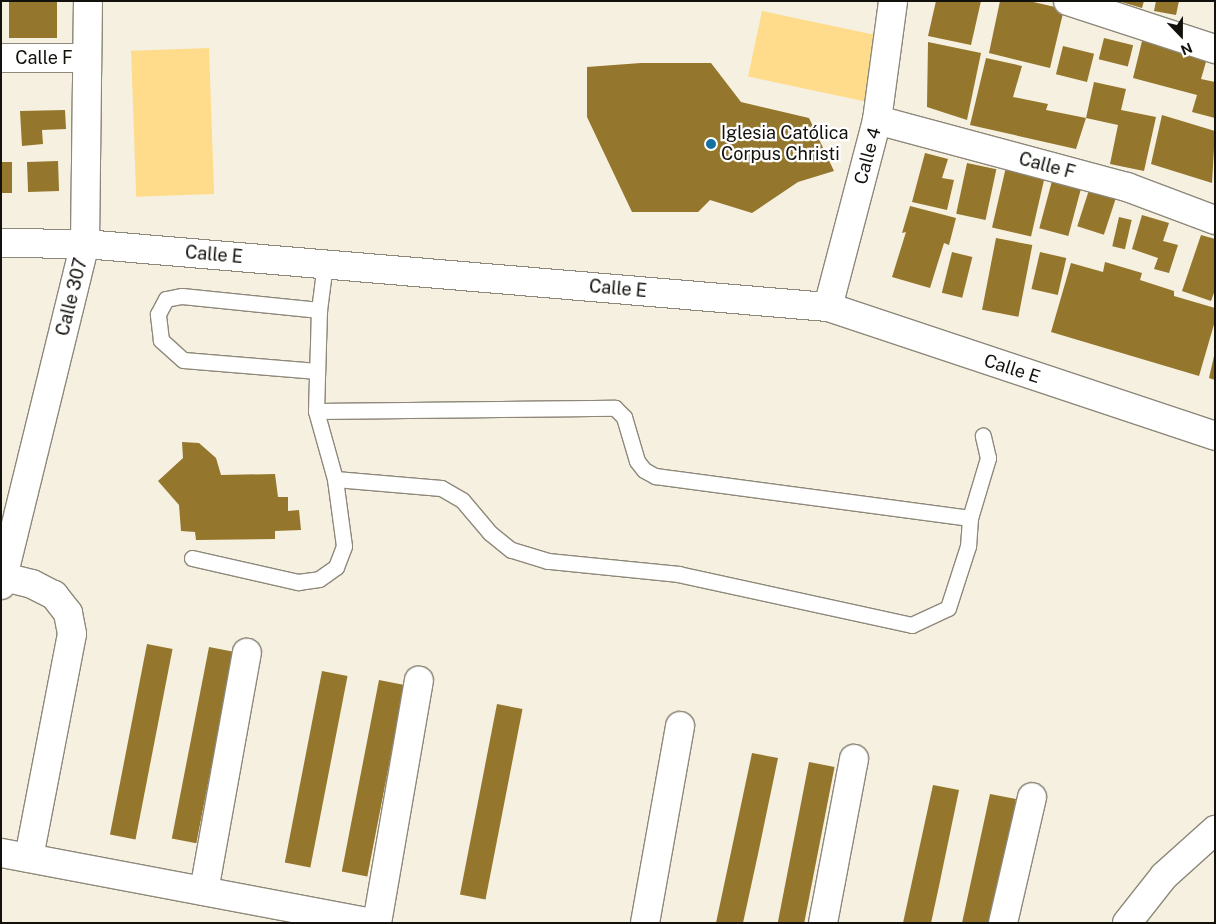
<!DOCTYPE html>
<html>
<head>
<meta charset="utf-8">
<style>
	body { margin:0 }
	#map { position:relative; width:1216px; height:924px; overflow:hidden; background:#f6f0e0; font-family:"Public Sans",sans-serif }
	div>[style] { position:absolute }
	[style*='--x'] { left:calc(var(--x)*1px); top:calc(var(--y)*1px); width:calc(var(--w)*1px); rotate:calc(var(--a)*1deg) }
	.green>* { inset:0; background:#ffdc8c; transform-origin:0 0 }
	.building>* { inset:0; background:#94762c; transform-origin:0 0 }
	.roads { filter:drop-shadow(1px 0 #8e887a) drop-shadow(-1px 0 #8e887a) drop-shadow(0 1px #8e887a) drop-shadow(0 -1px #8e887a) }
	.lane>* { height:15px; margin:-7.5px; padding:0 7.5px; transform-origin:7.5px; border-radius:7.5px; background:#fff }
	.street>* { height:28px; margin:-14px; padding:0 14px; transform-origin:14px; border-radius:14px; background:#fff }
	.secondary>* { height:28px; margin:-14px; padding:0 14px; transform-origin:14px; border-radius:14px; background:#fff }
	.dots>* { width:14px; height:14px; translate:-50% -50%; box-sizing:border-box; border:2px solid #fff; border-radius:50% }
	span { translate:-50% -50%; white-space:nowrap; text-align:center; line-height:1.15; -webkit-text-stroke:4.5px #fff; paint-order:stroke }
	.street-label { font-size:18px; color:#13110c }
	.poi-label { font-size:18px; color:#13110c }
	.left { translate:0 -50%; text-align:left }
	.frame { position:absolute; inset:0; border:2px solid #13110c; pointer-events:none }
	.north { position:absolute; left:1156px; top:10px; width:50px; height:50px; -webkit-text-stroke:4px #fff; paint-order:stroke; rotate:158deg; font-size:14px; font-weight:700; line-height:20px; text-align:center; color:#13110c }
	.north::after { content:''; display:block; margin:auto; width:18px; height:22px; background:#13110c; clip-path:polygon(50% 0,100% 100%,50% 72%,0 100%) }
</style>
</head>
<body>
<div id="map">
	<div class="green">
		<i style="left:762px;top:11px;width:122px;height:67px;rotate:12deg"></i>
		<i style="left:209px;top:48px;width:146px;height:78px;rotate:88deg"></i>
	</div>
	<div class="building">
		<i style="left:9px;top:1px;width:48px;height:37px"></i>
		<i style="clip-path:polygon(936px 1px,981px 1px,971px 45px,928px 36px)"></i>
		<i style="clip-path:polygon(1000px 1px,1029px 1px,1064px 9px,1050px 68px,989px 53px)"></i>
		<i style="clip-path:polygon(1118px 1px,1144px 1px,1142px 8px)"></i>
		<i style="clip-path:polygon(1156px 1px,1179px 1px,1176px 15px,1154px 11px)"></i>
		<i style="clip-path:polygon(1143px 37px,1208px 55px,1201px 79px,1215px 82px,1215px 118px,1192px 112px,1197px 95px,1133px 78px)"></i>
		<i style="left:1104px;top:38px;width:30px;height:22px;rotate:14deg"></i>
		<i style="clip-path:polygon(928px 42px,981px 53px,967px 120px,927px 107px)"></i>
		<i style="left:1063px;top:46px;width:32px;height:29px;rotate:14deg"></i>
		<i style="clip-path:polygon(986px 58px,1022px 66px,1013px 97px,1048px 104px,1046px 110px,1086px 118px,1076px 149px,970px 125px)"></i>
		<i style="clip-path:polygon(641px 63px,711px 63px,741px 102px,809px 118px,834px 171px,798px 182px,752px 213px,710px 200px,698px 212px,632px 212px,587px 117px,587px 67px)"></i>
		<i style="clip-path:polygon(1094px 82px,1126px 89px,1121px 110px,1156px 117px,1144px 171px,1110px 164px,1118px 125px,1086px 118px)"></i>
		<i style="clip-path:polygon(65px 110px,66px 129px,42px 130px,43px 144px,22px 146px,20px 111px)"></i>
		<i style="clip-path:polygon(1162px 115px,1215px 131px,1212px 183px,1151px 164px)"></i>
		<i style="clip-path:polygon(925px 153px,948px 159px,942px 178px,954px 180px,947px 210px,912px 202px)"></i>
		<i style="left:58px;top:161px;width:30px;height:31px;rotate:88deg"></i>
		<i style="left:1px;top:162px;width:11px;height:31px"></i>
		<i style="left:967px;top:163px;width:30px;height:52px;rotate:12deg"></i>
		<i style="left:1006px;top:167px;width:40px;height:62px;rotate:13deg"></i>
		<i style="left:1052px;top:181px;width:30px;height:49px;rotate:15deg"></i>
		<i style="left:1089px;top:190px;width:28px;height:38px;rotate:18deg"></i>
		<i style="clip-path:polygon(910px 206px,956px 218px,949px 245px,944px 243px,930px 288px,892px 277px,906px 232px,902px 233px)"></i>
		<i style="clip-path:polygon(1142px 215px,1169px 223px,1163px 241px,1178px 245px,1169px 273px,1154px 269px,1158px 258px,1132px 249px)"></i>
		<i style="left:1119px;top:217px;width:13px;height:30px;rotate:13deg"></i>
		<i style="clip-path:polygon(1201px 235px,1215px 239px,1215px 290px,1211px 301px,1182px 291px)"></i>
		<i style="left:996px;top:238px;width:37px;height:73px;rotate:11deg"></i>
		<i style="left:952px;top:252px;width:21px;height:42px;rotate:14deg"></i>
		<i style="left:1040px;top:252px;width:27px;height:38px;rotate:13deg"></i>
		<i style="clip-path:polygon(1105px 262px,1142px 273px,1140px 280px,1174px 291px,1174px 296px,1215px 308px,1215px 321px,1199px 376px,1051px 332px,1071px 263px,1103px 272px)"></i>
		<i style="clip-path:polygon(1214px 356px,1215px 356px,1215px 380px,1209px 378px)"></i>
		<i style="clip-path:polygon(182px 442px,199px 443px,216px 458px,221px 475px,275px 474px,278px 497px,288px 497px,288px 511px,299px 510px,301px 530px,275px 531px,275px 539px,196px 540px,195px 532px,181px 531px,179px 505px,158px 481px,183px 458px)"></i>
		<i style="left:147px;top:644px;width:26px;height:194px;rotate:11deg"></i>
		<i style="left:209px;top:647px;width:25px;height:195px;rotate:11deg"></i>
		<i style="left:322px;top:671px;width:26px;height:195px;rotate:11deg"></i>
		<i style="left:379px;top:680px;width:26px;height:195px;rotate:11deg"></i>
		<i style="left:497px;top:704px;width:26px;height:194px;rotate:11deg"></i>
		<i style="clip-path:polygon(752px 753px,778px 758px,758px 854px,743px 923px,716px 923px)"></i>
		<i style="left:809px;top:762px;width:26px;height:165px;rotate:11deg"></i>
		<i style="clip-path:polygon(933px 785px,959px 790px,939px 886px,931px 923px,903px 923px)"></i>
		<i style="clip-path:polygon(990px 794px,1016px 799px,997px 895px,990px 923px,962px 923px)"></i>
	</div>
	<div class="roads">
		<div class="lane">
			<i style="--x:317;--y:371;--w:134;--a:-175.3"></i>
			<i style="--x:183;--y:360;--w:30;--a:-138"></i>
			<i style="--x:161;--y:340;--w:26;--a:-97"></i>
			<i style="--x:158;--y:314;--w:17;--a:-62"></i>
			<i style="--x:166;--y:299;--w:16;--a:-11"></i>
			<i style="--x:182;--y:296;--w:138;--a:5.8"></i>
			<i style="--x:316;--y:411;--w:299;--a:-0.6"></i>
			<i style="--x:615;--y:408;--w:13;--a:45"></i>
			<i style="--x:624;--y:417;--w:46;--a:73.5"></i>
			<i style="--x:637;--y:461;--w:11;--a:52"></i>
			<i style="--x:644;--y:470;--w:13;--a:29"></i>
			<i style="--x:655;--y:476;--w:318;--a:7.6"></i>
			<i style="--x:970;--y:518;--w:28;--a:94"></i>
			<i style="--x:968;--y:546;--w:65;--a:107.9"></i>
			<i style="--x:948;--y:608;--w:40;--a:155"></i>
			<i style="--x:912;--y:625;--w:239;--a:-167.7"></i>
			<i style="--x:679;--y:574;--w:132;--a:-174.3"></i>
			<i style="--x:548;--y:561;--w:39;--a:-163"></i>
			<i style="--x:511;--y:550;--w:27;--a:-141"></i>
			<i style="--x:490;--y:533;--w:43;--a:-130.3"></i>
			<i style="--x:462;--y:500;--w:24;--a:-150"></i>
			<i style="--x:441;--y:488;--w:106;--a:-175.1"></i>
			<i style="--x:970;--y:518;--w:63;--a:-73.3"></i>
			<i style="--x:988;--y:458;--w:23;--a:-103"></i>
			<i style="--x:192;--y:558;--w:109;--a:12.8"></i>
			<i style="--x:298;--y:582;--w:21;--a:-8"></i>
			<i style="--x:319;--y:579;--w:21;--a:-35"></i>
			<i style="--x:336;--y:567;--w:22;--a:-69"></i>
			<i style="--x:344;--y:546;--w:68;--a:-97.7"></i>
			<i style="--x:335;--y:479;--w:71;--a:-105.6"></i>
			<i style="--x:316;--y:411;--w:101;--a:-88.3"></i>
			<i style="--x:319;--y:310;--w:46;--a:-82.6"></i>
		</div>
		<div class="street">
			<i style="--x:1068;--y:1;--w:155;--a:18.1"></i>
			<i style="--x:1;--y:58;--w:86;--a:0"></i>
			<i style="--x:877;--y:120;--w:259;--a:15"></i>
			<i style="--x:1127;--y:187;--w:94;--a:20.6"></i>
			<i style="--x:1;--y:243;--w:84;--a:0.7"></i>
			<i style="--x:828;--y:307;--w:408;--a:18.4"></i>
			<i style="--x:4;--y:577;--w:29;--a:14"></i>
			<i style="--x:32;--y:584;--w:25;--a:27"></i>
			<i style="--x:54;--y:595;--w:23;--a:52"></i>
			<i style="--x:68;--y:613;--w:21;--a:79"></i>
			<i style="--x:72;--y:634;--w:228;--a:100.9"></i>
			<i style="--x:1;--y:853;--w:377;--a:10.7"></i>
			<i style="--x:204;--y:891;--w:242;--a:-79.8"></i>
			<i style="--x:377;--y:923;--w:246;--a:-80.2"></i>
			<i style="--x:645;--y:923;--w:200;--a:-79.9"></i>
			<i style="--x:823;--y:923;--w:167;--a:-79.3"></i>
			<i style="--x:1003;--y:923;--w:129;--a:-77"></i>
			<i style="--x:1127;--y:923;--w:60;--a:-51.8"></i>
			<i style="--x:1164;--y:876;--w:69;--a:-42"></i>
		</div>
		<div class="secondary">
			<i style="--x:85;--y:244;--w:746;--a:4.85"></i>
			<i style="--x:828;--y:307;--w:193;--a:-75.3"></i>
			<i style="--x:877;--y:120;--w:120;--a:-82.3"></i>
			<i style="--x:1;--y:585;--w:351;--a:-76.2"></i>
			<i style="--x:85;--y:244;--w:243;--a:-89.3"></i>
		</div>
	</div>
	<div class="dots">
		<i style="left:711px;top:144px;background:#1371a0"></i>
	</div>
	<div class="street-label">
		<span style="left:44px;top:58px">Calle F</span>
		<span style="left:868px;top:156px;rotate:-75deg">Calle 4</span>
		<span style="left:1047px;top:166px;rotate:15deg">Calle F</span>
		<span style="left:214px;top:255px;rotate:5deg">Calle E</span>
		<span style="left:618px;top:289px;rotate:5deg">Calle E</span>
		<span style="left:72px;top:297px;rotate:-76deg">Calle 307</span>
		<span style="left:1012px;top:369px;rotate:18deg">Calle E</span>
	</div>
	<div class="poi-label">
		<span class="left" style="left:721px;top:144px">Iglesia Católica<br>Corpus Christi</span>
	</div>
	<div class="frame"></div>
	<div class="north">N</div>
</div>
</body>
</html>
